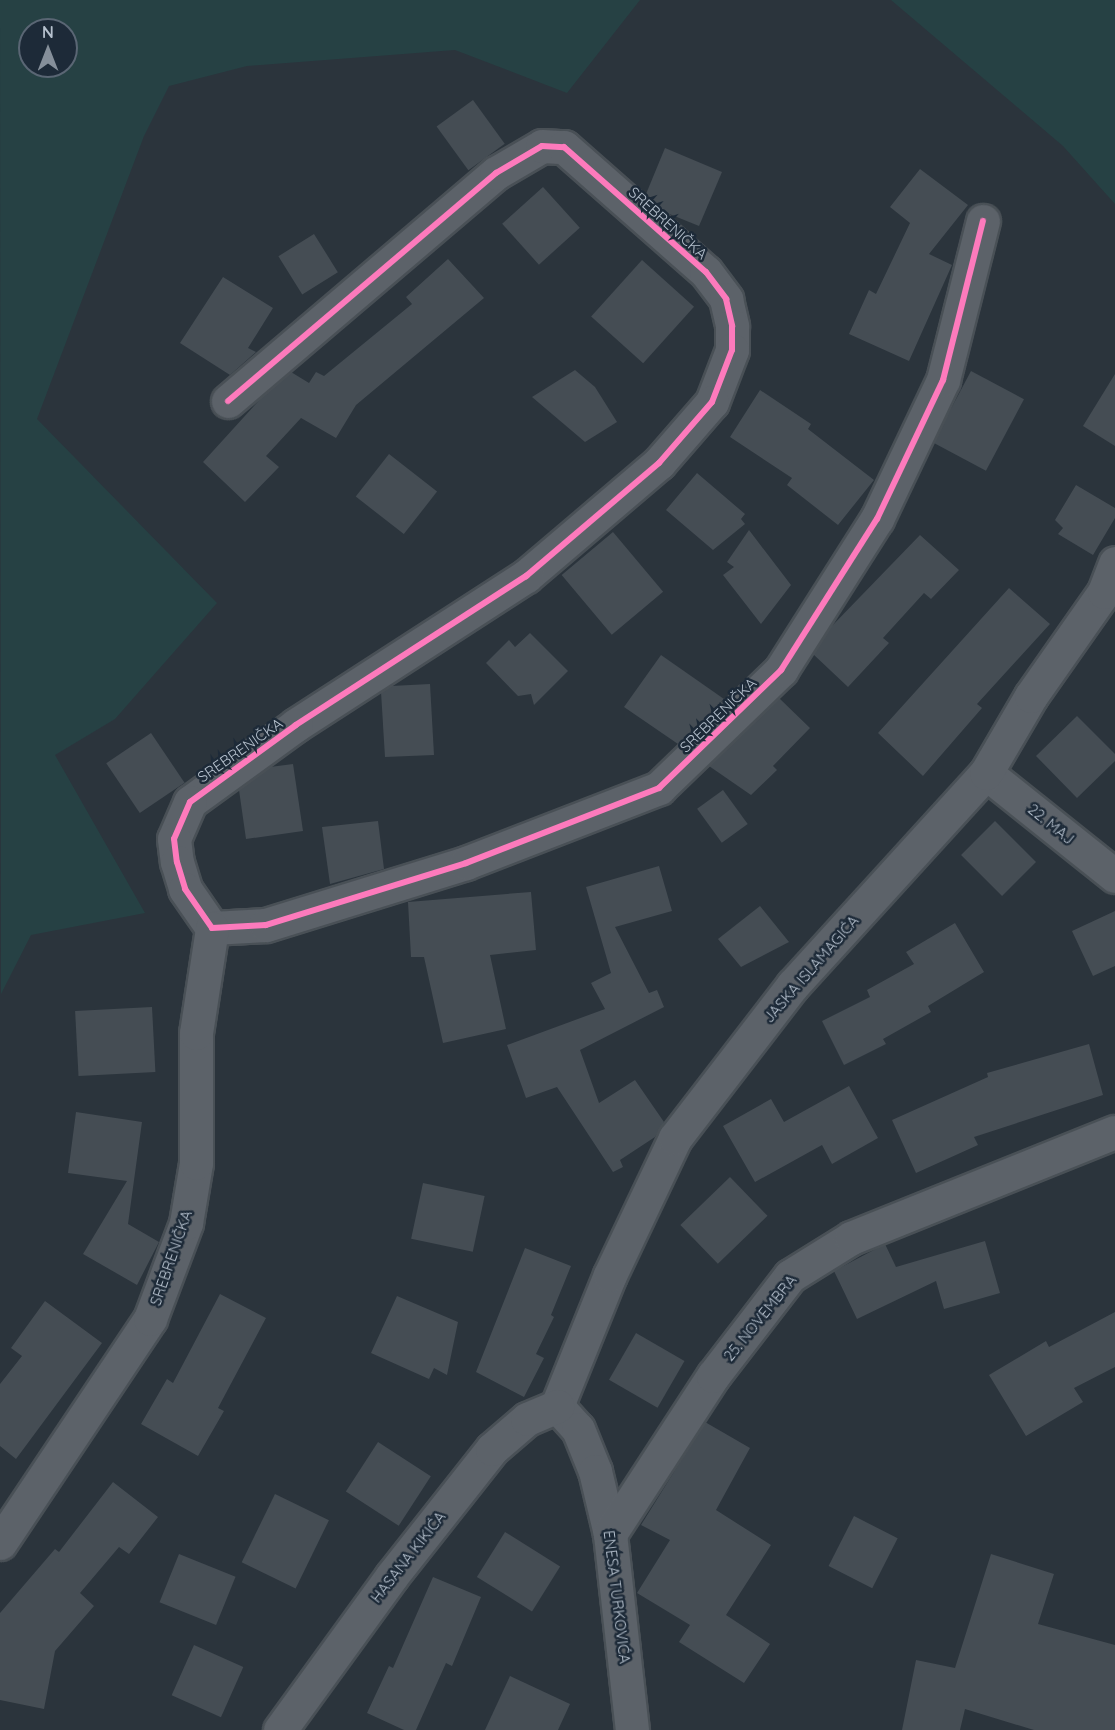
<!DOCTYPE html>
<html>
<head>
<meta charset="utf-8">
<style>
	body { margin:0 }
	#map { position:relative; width:1115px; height:1730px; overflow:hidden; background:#2b343c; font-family:Quicksand,sans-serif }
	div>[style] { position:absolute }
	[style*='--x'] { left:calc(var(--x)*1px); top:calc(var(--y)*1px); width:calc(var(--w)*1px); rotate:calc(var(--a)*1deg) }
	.green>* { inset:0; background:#264144 }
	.building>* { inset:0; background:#454d54; transform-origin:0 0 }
	.roads { filter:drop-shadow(2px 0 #495056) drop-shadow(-2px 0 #495056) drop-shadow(0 2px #495056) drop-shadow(0 -2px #495056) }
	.minor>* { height:33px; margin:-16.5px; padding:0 16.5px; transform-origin:16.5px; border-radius:16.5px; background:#5c6269 }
	.cycleway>* { height:6px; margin:-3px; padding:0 3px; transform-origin:3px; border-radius:3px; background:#fd7abc }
	span { translate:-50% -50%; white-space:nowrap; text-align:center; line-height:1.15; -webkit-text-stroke:5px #1d2a38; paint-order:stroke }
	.street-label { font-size:15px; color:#b5c0cd }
	.north { position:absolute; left:18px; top:18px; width:60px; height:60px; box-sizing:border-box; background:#1d2a38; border:2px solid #5a6674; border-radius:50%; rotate:0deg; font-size:16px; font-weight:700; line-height:24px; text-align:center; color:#b5c0cd }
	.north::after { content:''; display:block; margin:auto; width:21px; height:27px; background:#858f9a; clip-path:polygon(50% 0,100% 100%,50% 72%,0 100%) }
</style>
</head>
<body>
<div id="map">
	<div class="green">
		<i style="clip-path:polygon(evenodd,0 0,640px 0,567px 93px,455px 50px,247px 66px,169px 86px,144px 136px,37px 419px,217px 603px,115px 719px,55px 755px,145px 913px,31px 935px,1px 994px,0 0,30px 30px,66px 30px,66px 66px,30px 66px,30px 30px)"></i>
		<i style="clip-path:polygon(891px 0,1115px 0,1115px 204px,1063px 146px)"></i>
	</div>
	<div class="building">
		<i style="left:473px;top:100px;width:54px;height:45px;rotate:54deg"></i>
		<i style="clip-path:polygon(665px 148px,722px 172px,699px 226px,667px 213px,646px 194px)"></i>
		<i style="clip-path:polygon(920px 169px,968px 205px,929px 254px,952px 265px,909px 361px,849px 334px,869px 290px,876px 294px,910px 223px,890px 207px)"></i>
		<i style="left:543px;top:187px;width:55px;height:55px;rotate:48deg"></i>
		<i style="left:314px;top:234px;width:45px;height:42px;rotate:58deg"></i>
		<i style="clip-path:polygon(448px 259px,484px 298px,356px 405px,336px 438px,301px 418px,266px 456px,279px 467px,245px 502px,203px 462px,263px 396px,291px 372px,309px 383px,316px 372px,324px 376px,412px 304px,406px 297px)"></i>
		<i style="left:642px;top:260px;width:70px;height:76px;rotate:42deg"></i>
		<i style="clip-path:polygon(223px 277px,273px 308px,248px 348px,256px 352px,230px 375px,180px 343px)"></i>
		<i style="clip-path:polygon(575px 370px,595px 387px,617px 422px,585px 442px,532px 397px)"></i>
		<i style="left:971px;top:371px;width:60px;height:81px;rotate:28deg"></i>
		<i style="clip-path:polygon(1115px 374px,1115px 446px,1083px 426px)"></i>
		<i style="clip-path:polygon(760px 390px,811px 424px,808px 429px,874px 480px,838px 525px,787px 485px,792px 478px,730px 437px)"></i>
		<i style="left:389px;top:454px;width:61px;height:54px;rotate:38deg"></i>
		<i style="clip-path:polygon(697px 473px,745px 514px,741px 519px,745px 524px,713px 550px,666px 510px)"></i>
		<i style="clip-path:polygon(1076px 485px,1115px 508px,1115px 518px,1093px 555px,1058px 534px,1063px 528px,1055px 520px)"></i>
		<i style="clip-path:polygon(749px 530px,791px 585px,761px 624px,723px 575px,734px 567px,727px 562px)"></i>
		<i style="left:613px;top:532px;width:78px;height:67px;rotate:50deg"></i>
		<i style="clip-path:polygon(920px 535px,959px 570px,931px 599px,924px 593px,883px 638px,889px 643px,848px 687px,813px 654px,829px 629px)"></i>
		<i style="clip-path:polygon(1009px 588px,1050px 624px,977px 704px,982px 708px,923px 776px,878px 733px)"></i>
		<i style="clip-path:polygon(530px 633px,568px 671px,534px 705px,531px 694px,518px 696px,486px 663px,509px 640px,515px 647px)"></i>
		<i style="clip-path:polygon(661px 655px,724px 699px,678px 744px,624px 707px)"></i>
		<i style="clip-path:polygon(430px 684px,434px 755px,385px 757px,381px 692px,391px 686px)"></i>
		<i style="clip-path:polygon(779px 698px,810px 728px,773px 766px,777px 770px,751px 795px,709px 766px)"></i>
		<i style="clip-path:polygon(1077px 716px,1115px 754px,1115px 761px,1077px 798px,1036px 756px)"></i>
		<i style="left:151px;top:733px;width:60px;height:54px;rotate:56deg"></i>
		<i style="clip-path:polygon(293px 764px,303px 831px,246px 839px,239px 790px,270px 767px)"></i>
		<i style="left:723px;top:790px;width:42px;height:32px;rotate:54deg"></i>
		<i style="clip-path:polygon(378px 821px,384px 869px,330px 884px,322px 827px)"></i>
		<i style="left:995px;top:821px;width:58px;height:48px;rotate:45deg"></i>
		<i style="clip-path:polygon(659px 866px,672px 911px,615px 927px,649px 993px,657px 990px,664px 1007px,580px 1050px,599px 1103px,635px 1080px,664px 1122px,655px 1137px,620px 1160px,623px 1167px,613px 1172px,557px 1087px,526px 1098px,507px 1045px,605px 1009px,591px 983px,611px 973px,586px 887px)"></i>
		<i style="clip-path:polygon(531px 892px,536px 950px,490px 955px,506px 1029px,443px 1043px,424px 957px,411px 957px,408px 902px)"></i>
		<i style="clip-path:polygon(760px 906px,789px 942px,741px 967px,718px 939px)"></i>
		<i style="clip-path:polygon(1115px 911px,1115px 966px,1093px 976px,1072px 931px)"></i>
		<i style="clip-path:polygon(955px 923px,984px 972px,928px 1006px,931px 1012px,883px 1039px,886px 1044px,844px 1065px,822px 1021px,870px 997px,867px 990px,914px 964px,906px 952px)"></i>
		<i style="left:152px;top:1007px;width:65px;height:77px;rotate:87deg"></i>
		<i style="clip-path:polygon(1089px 1044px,1103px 1095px,974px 1137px,978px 1145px,916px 1173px,892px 1120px,988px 1077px,987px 1073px)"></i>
		<i style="clip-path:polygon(849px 1086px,878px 1138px,832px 1164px,822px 1145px,755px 1182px,723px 1126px,771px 1099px,784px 1122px)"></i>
		<i style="clip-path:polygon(76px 1112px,142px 1122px,128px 1224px,159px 1242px,137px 1285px,83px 1254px,127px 1181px,68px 1173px)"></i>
		<i style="left:730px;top:1177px;width:54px;height:69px;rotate:46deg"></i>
		<i style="left:423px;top:1183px;width:63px;height:57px;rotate:12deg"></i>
		<i style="clip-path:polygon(985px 1241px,1000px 1293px,944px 1309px,936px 1281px,857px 1319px,834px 1271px,885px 1244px,896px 1267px)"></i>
		<i style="clip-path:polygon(525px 1248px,571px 1266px,551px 1315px,554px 1317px,536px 1354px,544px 1358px,524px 1397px,476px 1372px)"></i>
		<i style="clip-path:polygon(220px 1294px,266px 1318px,218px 1408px,224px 1411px,198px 1456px,141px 1424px,167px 1379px,173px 1383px)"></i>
		<i style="clip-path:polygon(397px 1296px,458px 1322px,447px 1375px,434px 1368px,429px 1379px,371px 1353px)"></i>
		<i style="clip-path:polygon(45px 1301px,102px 1343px,16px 1459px,0 1446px,0 1384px,22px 1356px,11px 1348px)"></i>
		<i style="clip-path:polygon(1115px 1312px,1115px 1367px,1074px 1388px,1083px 1402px,1026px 1436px,989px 1375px,1046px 1341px,1049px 1347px)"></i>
		<i style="left:636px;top:1333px;width:56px;height:54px;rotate:30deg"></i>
		<i style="clip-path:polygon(705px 1422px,750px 1448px,716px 1510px,771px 1545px,726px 1615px,770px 1644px,744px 1683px,679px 1642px,690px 1625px,637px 1593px,670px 1540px,641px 1525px)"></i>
		<i style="left:378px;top:1442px;width:63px;height:59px;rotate:33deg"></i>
		<i style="clip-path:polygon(113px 1482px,158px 1517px,129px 1554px,119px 1547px,80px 1593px,94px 1606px,55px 1651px,44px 1709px,0 1700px,0 1613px,55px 1549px,59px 1552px)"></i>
		<i style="left:275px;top:1494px;width:60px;height:76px;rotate:26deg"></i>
		<i style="left:854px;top:1516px;width:49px;height:56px;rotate:27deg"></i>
		<i style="left:505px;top:1532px;width:65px;height:53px;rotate:32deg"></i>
		<i style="left:179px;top:1554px;width:61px;height:52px;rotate:22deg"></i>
		<i style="clip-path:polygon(991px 1554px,1054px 1574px,1038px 1624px,1115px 1645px,1115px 1730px,1034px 1730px,965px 1709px,960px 1730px,902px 1730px,916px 1660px,955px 1668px)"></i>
		<i style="clip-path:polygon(433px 1577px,481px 1597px,452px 1666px,446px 1663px,416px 1730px,404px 1730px,367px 1713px,389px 1666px,393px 1668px)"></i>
		<i style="left:194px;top:1645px;width:54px;height:55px;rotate:24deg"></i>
		<i style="clip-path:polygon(510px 1676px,570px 1704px,558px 1730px,485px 1730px)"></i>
	</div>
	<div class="roads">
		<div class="minor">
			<i style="--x:228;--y:401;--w:352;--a:-40.4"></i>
			<i style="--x:496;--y:173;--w:53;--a:-30.4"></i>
			<i style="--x:542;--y:146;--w:22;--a:3"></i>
			<i style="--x:564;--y:147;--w:189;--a:41.4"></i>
			<i style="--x:706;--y:272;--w:34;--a:53"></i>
			<i style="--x:726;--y:299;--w:28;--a:77"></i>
			<i style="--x:732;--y:326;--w:24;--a:90"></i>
			<i style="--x:732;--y:350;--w:56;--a:111"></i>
			<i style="--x:712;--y:402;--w:81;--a:131"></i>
			<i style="--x:659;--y:463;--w:175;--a:139.6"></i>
			<i style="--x:526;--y:576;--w:274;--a:147.1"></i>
			<i style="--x:296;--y:725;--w:131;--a:144"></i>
			<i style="--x:190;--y:802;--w:40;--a:113.4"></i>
			<i style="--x:174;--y:839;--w:23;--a:83"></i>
			<i style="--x:177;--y:862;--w:28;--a:73"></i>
			<i style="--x:185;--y:889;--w:47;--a:55.3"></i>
			<i style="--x:212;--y:928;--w:54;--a:-3.2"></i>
			<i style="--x:266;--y:925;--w:209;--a:-17.2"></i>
			<i style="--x:466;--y:863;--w:207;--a:-21.2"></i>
			<i style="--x:659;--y:788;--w:170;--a:-44"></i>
			<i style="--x:781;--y:670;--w:179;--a:-57.6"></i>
			<i style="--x:877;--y:519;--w:154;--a:-64.6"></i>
			<i style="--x:943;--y:380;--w:164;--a:-75.9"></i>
			<i style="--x:986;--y:773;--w:165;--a:38.6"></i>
			<i style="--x:557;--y:1406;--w:141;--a:-68"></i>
			<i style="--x:610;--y:1275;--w:152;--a:-64.6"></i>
			<i style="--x:675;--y:1138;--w:193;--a:-52.4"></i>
			<i style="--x:793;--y:985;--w:287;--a:-47.7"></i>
			<i style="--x:986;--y:773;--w:89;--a:-59.7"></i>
			<i style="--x:1031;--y:696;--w:127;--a:-54.9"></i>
			<i style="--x:1104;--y:592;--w:31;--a:-69"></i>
			<i style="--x:557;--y:1406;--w:31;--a:48"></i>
			<i style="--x:578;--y:1429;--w:45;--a:68"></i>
			<i style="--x:595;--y:1471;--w:65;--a:76.6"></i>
			<i style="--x:610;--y:1534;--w:197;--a:83.6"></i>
			<i style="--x:610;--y:1534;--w:189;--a:-56.9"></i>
			<i style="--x:713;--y:1376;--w:126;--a:-52.4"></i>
			<i style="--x:790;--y:1276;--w:72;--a:-31.9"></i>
			<i style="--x:851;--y:1238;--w:284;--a:-21.9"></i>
			<i style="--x:0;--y:1543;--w:270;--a:-56.2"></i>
			<i style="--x:150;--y:1319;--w:103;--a:-69.4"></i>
			<i style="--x:186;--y:1223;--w:61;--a:-80.5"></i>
			<i style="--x:196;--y:1163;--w:130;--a:-90"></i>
			<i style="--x:196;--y:1033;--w:106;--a:-81.3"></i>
			<i style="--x:280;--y:1730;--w:189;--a:-54"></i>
			<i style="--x:391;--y:1577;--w:163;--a:-51.7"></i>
			<i style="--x:492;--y:1449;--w:46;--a:-40.6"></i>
			<i style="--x:527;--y:1419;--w:33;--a:-23"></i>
		</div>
	</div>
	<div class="cycleway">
		<i style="--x:228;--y:401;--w:352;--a:-40.4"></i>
		<i style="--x:496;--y:173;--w:53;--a:-30.4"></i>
		<i style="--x:542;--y:146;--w:22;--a:3"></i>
		<i style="--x:564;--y:147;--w:189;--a:41.4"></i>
		<i style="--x:706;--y:272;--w:34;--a:53"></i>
		<i style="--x:726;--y:299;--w:28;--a:77"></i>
		<i style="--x:732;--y:326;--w:24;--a:90"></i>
		<i style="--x:732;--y:350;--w:56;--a:111"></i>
		<i style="--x:712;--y:402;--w:81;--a:131"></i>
		<i style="--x:659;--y:463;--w:175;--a:139.6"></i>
		<i style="--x:526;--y:576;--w:274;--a:147.1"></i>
		<i style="--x:296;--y:725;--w:131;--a:144"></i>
		<i style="--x:190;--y:802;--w:40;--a:113.4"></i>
		<i style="--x:174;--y:839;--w:23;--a:83"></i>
		<i style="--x:177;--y:862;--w:28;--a:73"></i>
		<i style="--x:185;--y:889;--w:47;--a:55.3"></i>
		<i style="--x:212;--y:928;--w:54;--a:-3.2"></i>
		<i style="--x:266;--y:925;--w:209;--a:-17.2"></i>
		<i style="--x:466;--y:863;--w:207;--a:-21.2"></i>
		<i style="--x:659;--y:788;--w:170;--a:-44"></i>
		<i style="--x:781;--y:670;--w:179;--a:-57.6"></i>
		<i style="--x:877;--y:519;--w:154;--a:-64.6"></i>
		<i style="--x:943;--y:380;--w:164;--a:-75.9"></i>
	</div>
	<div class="street-label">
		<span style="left:668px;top:223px;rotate:42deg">SREBRENIČKA</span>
		<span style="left:718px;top:715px;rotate:-44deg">SREBRENIČKA</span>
		<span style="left:240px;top:750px;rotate:-35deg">SREBRENIČKA</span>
		<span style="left:1051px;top:824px;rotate:39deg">22. MAJ</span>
		<span style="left:811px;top:969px;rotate:-49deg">JASKA ISLAMAGIĆA</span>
		<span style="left:171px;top:1258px;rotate:-71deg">SREBRENIČKA</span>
		<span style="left:760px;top:1318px;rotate:-51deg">25. NOVEMBRA</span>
		<span style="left:408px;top:1557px;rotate:-52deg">HASANA KIKIĆA</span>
		<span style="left:617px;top:1597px;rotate:83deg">ENESA TURKOVIĆA</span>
	</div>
	<div class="north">N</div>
</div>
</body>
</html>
